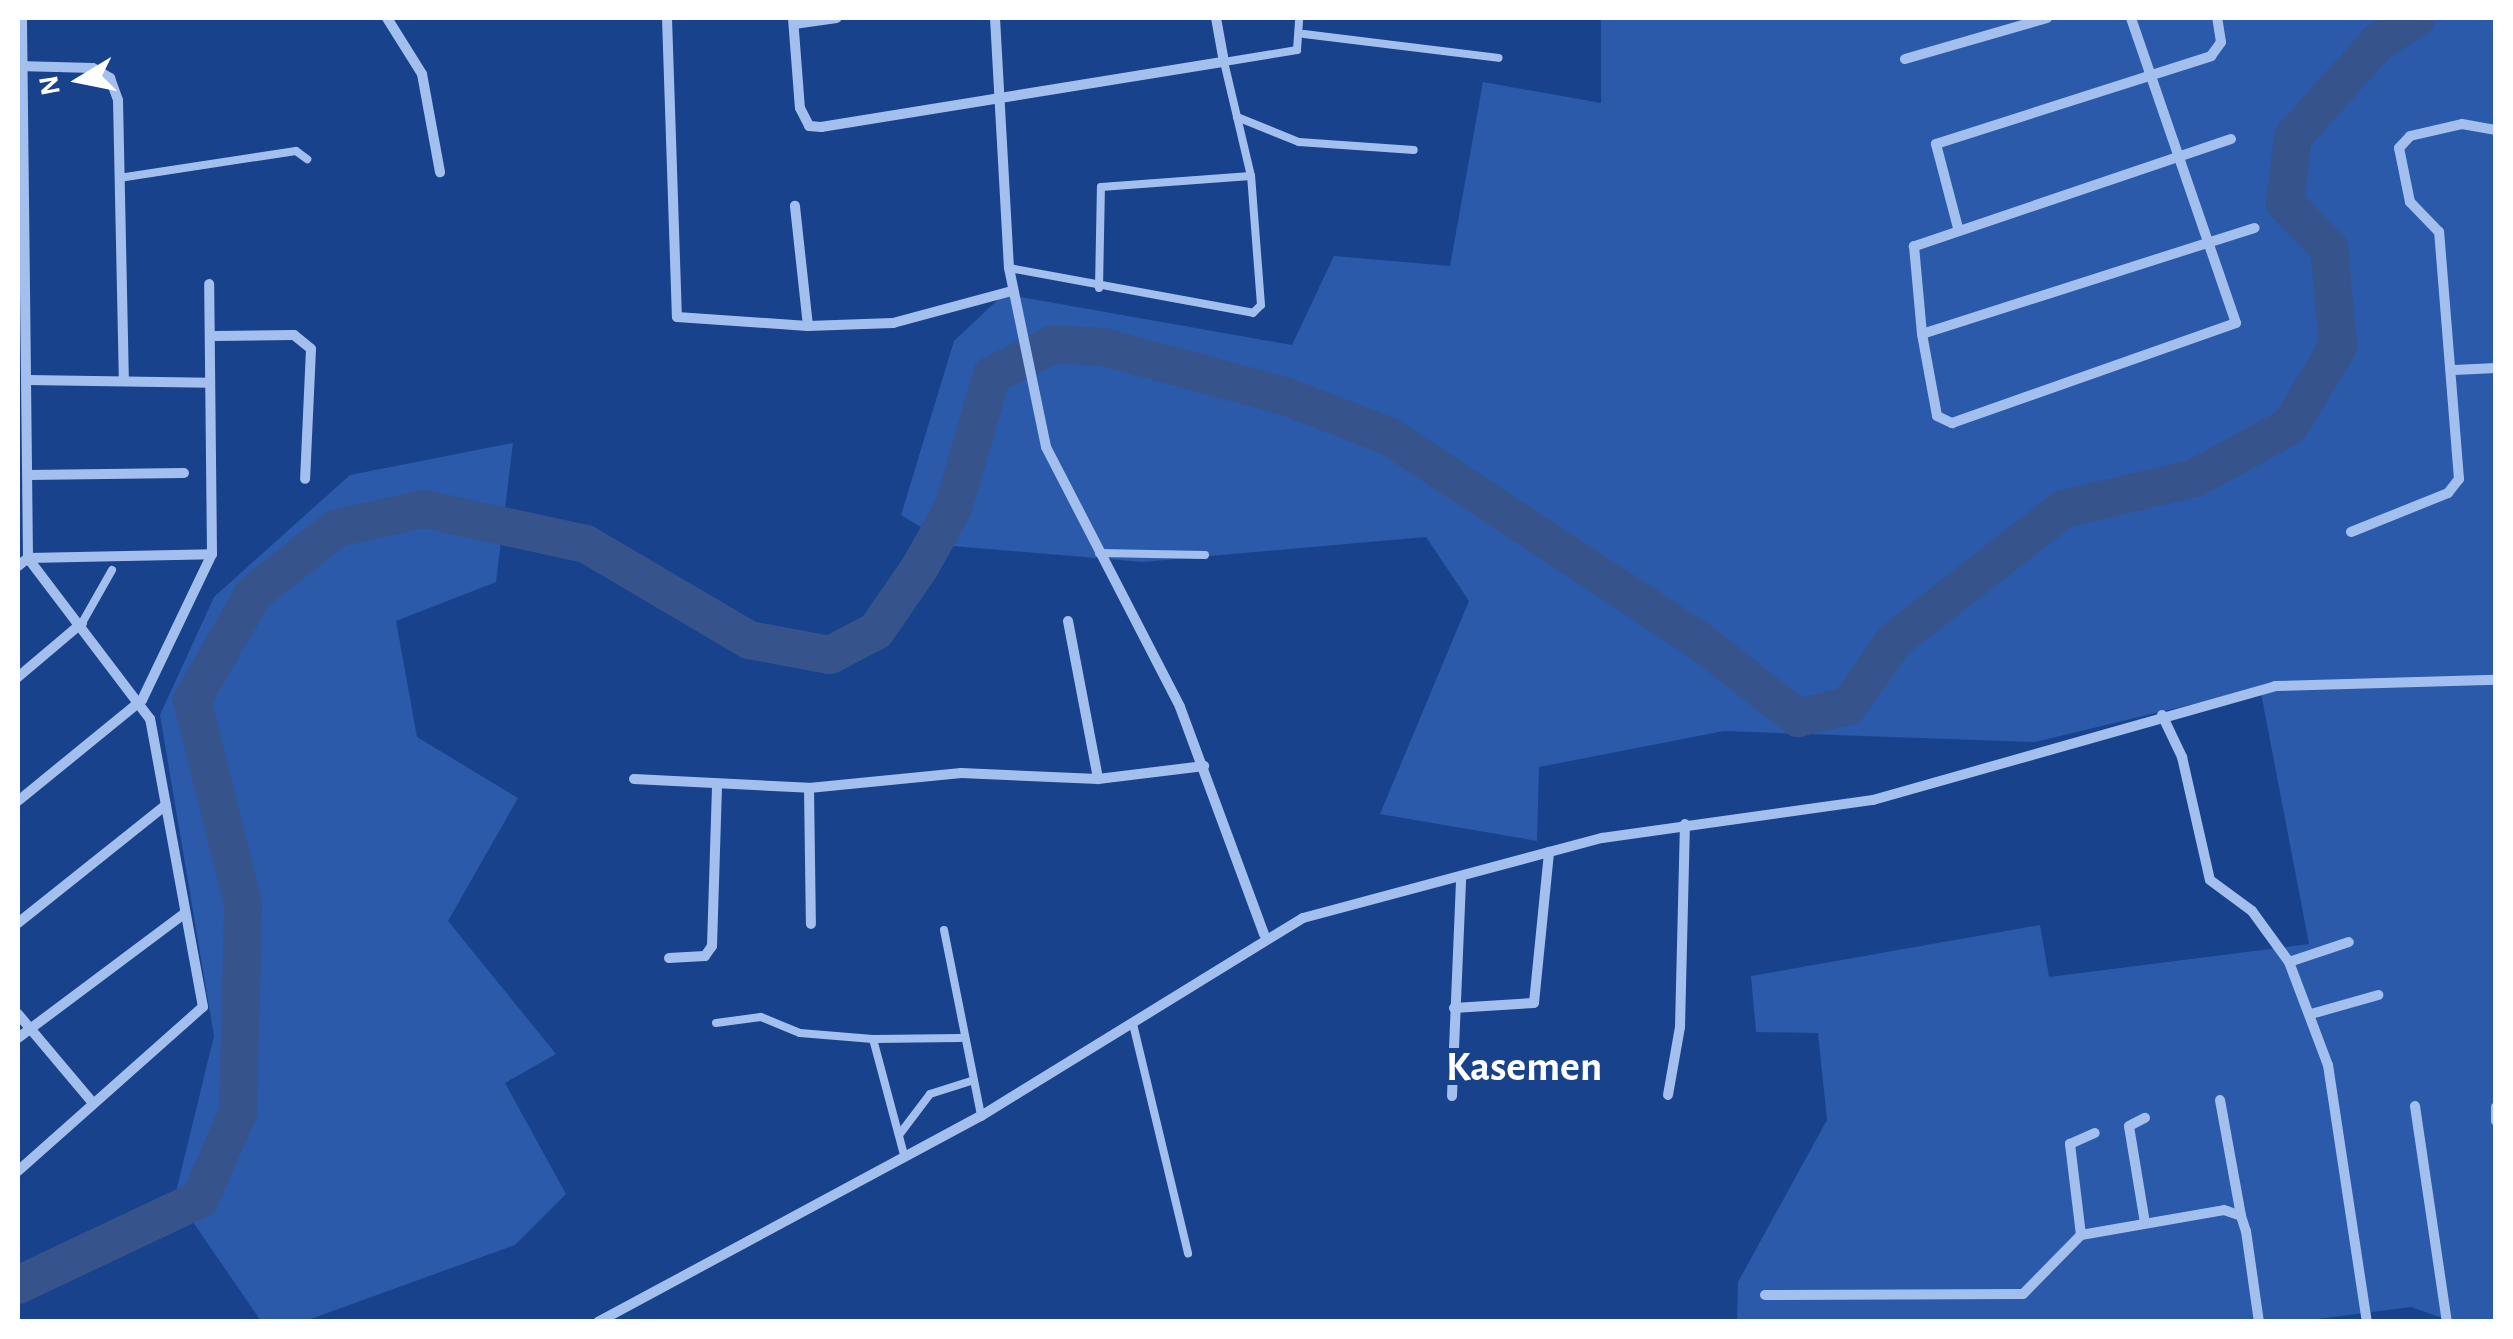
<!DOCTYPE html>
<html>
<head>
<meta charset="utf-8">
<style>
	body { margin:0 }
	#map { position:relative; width:2513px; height:1339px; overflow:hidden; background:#18428c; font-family:"Alegreya Sans",sans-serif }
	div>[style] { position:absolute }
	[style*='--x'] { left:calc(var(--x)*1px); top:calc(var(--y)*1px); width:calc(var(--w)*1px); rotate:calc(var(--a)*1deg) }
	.green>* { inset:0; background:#2b5aaa }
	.river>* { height:38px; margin:-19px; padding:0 19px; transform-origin:19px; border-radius:19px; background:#36548b }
	.lane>* { height:8px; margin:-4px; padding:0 4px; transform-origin:4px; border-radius:4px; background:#a3bfee }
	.street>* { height:10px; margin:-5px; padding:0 5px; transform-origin:5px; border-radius:5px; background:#a3bfee }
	span { translate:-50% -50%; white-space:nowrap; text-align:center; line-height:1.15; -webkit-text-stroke:10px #18428c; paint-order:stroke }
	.quarter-label { font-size:42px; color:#fff; font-weight:700 }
	.frame { position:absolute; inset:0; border:20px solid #fff; pointer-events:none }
	.north { position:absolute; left:30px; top:30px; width:100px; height:100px; -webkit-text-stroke:8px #18428c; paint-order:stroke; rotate:260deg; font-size:28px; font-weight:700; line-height:40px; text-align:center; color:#fff }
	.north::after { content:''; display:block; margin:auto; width:35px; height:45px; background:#fff; clip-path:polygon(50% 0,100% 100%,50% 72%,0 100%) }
</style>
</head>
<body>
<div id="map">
	<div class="green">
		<i style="clip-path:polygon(1601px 18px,2495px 18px,2495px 1321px,2451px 1321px,2411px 1307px,2294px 1322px,1737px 1321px,1738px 1282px,1827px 1120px,1818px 1033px,1756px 1032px,1751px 976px,2040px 925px,2049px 977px,2309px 944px,2260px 688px,2035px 742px,1724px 731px,1539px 767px,1537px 841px,1380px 814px,1469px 601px,1426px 537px,1143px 562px,952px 546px,901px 515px,954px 341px,1004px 294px,1292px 345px,1334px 256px,1450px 266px,1483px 82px,1601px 103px)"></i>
		<i style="clip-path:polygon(513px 443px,496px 582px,396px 621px,417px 737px,518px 798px,448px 921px,556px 1054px,505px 1083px,566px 1194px,515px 1245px,305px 1321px,261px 1321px,175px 1196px,214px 1036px,160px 715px,214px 597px,350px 475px)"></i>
	</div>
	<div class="river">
		<i style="--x:18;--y:1285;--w:201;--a:-25.3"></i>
		<i style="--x:200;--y:1199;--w:95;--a:-66.4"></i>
		<i style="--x:238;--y:1112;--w:208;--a:-88.6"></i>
		<i style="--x:243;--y:904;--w:210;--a:-104"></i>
		<i style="--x:192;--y:700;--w:124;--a:-59.9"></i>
		<i style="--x:254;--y:593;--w:105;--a:-38.1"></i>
		<i style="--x:337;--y:528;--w:89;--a:-12.3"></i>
		<i style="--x:424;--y:509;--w:166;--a:12.2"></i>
		<i style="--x:586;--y:544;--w:189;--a:30.5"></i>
		<i style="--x:749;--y:640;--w:82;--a:10.5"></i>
		<i style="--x:830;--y:655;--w:52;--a:-27.6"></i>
		<i style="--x:876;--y:631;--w:78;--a:-55.5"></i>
		<i style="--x:920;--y:567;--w:68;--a:-60.8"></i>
		<i style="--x:953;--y:508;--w:139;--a:-73.7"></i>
		<i style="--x:992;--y:375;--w:69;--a:-26.6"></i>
		<i style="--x:1054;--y:344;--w:49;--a:3.5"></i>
		<i style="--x:1103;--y:347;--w:188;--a:15.1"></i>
		<i style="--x:1285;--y:396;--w:113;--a:21.3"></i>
		<i style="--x:1390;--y:437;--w:374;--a:33.4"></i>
		<i style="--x:1702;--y:643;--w:122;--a:38"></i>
		<i style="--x:1798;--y:718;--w:51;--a:-13.5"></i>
		<i style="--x:1848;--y:706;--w:81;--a:-54.5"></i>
		<i style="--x:1895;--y:640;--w:213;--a:-37.9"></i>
		<i style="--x:2063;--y:509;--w:136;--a:-13.2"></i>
		<i style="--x:2195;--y:478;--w:108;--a:-28.7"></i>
		<i style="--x:2290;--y:426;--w:93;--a:-59"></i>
		<i style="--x:2338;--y:346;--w:98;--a:-95.2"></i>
		<i style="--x:2329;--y:248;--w:63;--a:-134.4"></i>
		<i style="--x:2285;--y:203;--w:66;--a:-83.1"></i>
		<i style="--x:2293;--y:137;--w:127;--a:-48.2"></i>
		<i style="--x:2378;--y:42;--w:45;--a:-32.3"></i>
	</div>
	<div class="lane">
		<i style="--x:1304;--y:34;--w:196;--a:7"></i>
		<i style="--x:1237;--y:117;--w:67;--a:22"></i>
		<i style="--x:1299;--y:142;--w:115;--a:4"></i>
		<i style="--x:119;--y:178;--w:179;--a:-8.7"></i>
		<i style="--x:296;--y:151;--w:14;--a:36"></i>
		<i style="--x:1009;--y:268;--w:248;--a:10.4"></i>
		<i style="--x:1253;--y:313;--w:11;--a:-45"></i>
		<i style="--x:1261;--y:305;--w:129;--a:-94.4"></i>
		<i style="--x:1251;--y:176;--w:117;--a:-103.3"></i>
		<i style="--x:1224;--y:62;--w:74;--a:-9.3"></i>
		<i style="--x:1297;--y:50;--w:32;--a:-86"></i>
		<i style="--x:1099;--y:288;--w:101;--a:-88.9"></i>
		<i style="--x:1101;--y:187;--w:150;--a:-4.2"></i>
		<i style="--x:1099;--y:553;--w:106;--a:1.1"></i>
		<i style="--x:82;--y:623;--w:61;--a:-60.5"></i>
		<i style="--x:944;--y:930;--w:190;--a:78.7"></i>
		<i style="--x:716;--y:1023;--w:45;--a:-7.6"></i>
		<i style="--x:761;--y:1017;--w:42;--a:22.3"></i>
		<i style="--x:800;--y:1033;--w:73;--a:4.7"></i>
		<i style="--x:873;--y:1039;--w:120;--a:75"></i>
		<i style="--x:1133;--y:1024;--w:236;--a:76.5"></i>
		<i style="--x:873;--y:1039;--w:87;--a:-0.7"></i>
		<i style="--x:899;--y:1135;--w:51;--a:-52.9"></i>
		<i style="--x:930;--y:1094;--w:43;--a:-17.6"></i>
	</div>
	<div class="street">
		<i style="--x:387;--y:18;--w:66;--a:58"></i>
		<i style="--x:422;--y:74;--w:100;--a:79.6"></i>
		<i style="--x:667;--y:18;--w:299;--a:88.1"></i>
		<i style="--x:677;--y:317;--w:131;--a:3.9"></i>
		<i style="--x:808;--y:326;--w:121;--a:-96.2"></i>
		<i style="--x:793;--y:18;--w:90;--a:85.6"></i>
		<i style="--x:800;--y:108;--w:20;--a:63"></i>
		<i style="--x:809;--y:126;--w:12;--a:5"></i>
		<i style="--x:821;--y:127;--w:408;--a:-9.2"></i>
		<i style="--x:1224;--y:62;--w:45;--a:-100.3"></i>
		<i style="--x:995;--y:18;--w:250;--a:86.8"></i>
		<i style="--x:1009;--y:268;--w:183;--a:78.3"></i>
		<i style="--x:1046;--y:447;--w:292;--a:62.7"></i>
		<i style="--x:1180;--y:707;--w:242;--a:69.7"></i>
		<i style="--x:794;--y:24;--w:43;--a:-7.9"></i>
		<i style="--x:1905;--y:59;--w:148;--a:-16.1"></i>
		<i style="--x:18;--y:66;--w:75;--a:1.5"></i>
		<i style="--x:93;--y:68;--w:20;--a:30"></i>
		<i style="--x:110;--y:78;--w:23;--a:70"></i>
		<i style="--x:118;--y:100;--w:281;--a:88.8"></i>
		<i style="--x:2231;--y:139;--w:335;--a:161.3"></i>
		<i style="--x:1914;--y:246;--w:88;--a:84.8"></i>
		<i style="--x:1922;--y:334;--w:349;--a:-17.7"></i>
		<i style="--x:1958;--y:228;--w:87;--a:-104.7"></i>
		<i style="--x:1936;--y:144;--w:289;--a:-17.7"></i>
		<i style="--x:2211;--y:56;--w:17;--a:-54"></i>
		<i style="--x:2221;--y:42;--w:24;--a:-99"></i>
		<i style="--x:808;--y:326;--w:85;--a:-2"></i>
		<i style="--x:893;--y:323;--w:123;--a:-15.1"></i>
		<i style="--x:1922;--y:334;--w:83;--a:79.6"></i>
		<i style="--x:1937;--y:416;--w:17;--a:25"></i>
		<i style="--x:1952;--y:423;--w:301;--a:-19.4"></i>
		<i style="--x:2236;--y:323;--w:323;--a:-109"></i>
		<i style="--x:215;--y:336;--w:79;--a:-0.7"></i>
		<i style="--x:294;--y:335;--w:22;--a:39"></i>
		<i style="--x:311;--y:349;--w:130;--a:92.6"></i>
		<i style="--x:2454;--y:370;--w:42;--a:-2.7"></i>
		<i style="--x:27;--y:380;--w:182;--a:0.9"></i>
		<i style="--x:28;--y:475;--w:156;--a:-0.7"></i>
		<i style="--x:2351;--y:532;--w:105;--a:-21.9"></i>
		<i style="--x:2448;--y:493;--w:18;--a:-52"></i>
		<i style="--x:2459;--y:479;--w:248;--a:-94.6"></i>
		<i style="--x:2439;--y:232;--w:42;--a:-134"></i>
		<i style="--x:2410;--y:202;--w:55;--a:-101.5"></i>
		<i style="--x:2399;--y:148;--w:16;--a:-47"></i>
		<i style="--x:2410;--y:136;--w:53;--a:-13"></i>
		<i style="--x:2462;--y:124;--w:35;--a:10"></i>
		<i style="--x:18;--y:566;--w:13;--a:-39"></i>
		<i style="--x:28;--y:558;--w:184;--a:-1.2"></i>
		<i style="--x:1068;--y:621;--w:161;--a:79.2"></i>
		<i style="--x:18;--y:677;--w:84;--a:-40.2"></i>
		<i style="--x:2162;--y:715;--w:47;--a:64.5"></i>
		<i style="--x:2182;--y:757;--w:126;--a:77.2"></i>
		<i style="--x:2210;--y:880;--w:52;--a:36.4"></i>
		<i style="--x:2252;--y:911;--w:63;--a:54"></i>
		<i style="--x:2289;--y:962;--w:110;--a:69.3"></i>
		<i style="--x:2328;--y:1065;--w:260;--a:81.4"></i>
		<i style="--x:634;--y:779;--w:175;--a:2.9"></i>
		<i style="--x:809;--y:788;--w:153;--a:-5.6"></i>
		<i style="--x:961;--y:773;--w:137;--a:2.5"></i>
		<i style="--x:1098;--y:779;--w:107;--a:-7"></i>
		<i style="--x:809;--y:788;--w:136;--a:89.2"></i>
		<i style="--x:18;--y:801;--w:160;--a:-39.2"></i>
		<i style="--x:142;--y:700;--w:162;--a:-64.4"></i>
		<i style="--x:212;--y:554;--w:270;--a:-90.6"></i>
		<i style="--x:18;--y:923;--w:189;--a:-38.6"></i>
		<i style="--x:669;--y:958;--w:36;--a:-3"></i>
		<i style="--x:705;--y:956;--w:12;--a:-55"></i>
		<i style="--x:712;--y:946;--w:161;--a:-88.2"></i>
		<i style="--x:2289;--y:962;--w:63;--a:-18.4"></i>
		<i style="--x:1454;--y:1008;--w:80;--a:-3.6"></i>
		<i style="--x:1534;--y:1003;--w:152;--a:-84.3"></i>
		<i style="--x:18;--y:1014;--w:116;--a:49.9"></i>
		<i style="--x:2311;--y:1014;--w:70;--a:-15.8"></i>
		<i style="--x:18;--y:1038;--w:207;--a:-36.8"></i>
		<i style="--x:1668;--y:1095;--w:69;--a:-80"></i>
		<i style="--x:1680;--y:1027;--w:203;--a:-88.6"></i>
		<i style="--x:1452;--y:1096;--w:219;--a:-87.6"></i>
		<i style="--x:2220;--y:1100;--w:118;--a:79.7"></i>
		<i style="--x:2415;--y:1106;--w:218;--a:81.6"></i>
		<i style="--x:2496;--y:1107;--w:14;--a:90"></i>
		<i style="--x:18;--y:1171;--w:247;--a:-41.6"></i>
		<i style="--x:203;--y:1007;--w:293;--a:-100.4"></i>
		<i style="--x:150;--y:719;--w:202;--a:-127.2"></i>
		<i style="--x:28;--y:558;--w:540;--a:-90.64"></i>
		<i style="--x:2145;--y:1223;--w:98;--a:-99.4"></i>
		<i style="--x:2129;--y:1126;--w:18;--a:-27"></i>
		<i style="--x:2081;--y:1235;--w:92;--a:-96.9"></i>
		<i style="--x:2070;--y:1144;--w:27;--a:-24"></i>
		<i style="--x:1765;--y:1295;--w:258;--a:-0.2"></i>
		<i style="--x:2023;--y:1294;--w:83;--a:-45.5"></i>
		<i style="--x:2081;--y:1235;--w:145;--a:-9.9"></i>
		<i style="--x:2224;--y:1210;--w:18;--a:19"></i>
		<i style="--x:2241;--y:1216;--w:16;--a:72"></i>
		<i style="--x:2246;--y:1231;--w:92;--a:81.9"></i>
		<i style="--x:598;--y:1322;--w:435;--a:-28.3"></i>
		<i style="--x:981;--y:1116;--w:378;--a:-31.6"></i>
		<i style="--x:1303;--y:918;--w:310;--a:-15"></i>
		<i style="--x:1602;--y:838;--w:274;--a:-8"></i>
		<i style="--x:1873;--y:800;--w:418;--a:-15.8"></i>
		<i style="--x:2275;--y:686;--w:221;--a:-1.6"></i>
	</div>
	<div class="quarter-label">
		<span style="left:1524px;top:1067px">Kasemen</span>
	</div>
	<div class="frame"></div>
	<div class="north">N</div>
</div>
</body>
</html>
